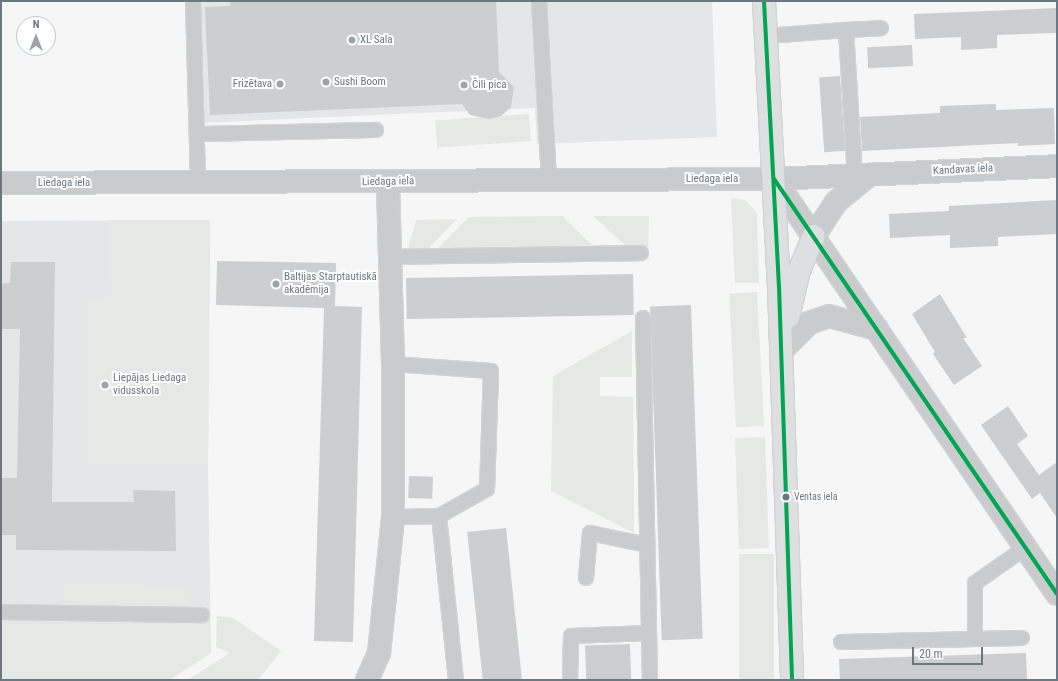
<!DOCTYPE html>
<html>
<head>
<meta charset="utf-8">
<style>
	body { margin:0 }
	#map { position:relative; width:1058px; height:681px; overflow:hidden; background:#f6f6f6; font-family:"Roboto Condensed",sans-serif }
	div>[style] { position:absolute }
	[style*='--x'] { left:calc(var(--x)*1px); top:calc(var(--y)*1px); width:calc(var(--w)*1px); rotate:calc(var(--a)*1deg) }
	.built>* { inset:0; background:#e5e6e7 }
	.green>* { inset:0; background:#e5e8e4; transform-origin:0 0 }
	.building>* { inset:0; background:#cdcecf; transform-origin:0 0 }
	.roads { filter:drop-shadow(1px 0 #d2d3d3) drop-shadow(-1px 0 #d2d3d3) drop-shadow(0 1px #d2d3d3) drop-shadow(0 -1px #d2d3d3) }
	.lane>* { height:14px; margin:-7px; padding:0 7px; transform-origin:7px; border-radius:7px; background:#c9cbcc }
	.street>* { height:22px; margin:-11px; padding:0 11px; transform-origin:11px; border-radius:11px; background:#c9cbcc }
	.secondary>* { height:22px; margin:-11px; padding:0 11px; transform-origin:11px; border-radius:11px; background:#dedfe0 }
	.bus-1>* { height:4px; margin:-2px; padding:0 2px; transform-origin:2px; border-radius:2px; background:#00a651 }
	.dots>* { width:11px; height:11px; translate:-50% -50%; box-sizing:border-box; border:2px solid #fff; border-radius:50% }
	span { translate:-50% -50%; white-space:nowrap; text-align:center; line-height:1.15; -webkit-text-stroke:4px #fff; paint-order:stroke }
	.bus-label { font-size:10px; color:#6a7882 }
	.left { translate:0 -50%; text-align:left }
	.poi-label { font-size:11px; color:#6a7882 }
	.right { translate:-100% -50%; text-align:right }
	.street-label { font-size:11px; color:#6a7882 }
	.frame { position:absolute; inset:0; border:2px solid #6a7882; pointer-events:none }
	.north { position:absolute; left:16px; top:16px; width:40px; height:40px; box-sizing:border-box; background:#fff; border:1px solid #c3c9cd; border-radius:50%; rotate:0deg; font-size:11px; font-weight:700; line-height:16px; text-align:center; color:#6a7882 }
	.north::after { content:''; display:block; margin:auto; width:14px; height:18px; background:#9ba4ab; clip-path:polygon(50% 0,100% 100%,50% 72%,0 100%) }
	.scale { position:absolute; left:912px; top:647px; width:71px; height:18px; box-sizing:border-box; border:2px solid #6a7882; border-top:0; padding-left:5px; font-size:12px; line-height:14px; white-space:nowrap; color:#6a7882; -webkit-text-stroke:3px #fff; paint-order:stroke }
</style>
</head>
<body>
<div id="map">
	<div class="built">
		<i style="clip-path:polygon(195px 1px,712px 1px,717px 137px,537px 144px,535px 108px,200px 123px)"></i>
		<i style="clip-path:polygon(210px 220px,208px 465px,211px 653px,169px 680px,1px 680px,1px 221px)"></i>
	</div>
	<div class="green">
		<i style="left:529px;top:114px;width:27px;height:94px;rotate:86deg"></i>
		<i style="clip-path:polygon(731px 198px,745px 200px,757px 213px,759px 283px,735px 283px)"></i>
		<i style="clip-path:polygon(562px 216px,592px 245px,433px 253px,469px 217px)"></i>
		<i style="clip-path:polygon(593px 216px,649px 216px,648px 248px,627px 247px)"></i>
		<i style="clip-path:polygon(457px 219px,425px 252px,407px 252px,416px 220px)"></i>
		<i style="clip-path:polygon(110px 220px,210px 220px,208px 465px,87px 464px,88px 298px,109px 298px)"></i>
		<i style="left:757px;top:292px;width:134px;height:28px;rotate:87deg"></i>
		<i style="clip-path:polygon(632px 331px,632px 377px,600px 377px,600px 396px,633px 397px,634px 533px,551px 491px,553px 376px)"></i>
		<i style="left:765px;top:437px;width:111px;height:30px;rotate:88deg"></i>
		<i style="left:739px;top:554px;width:35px;height:126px"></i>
		<i style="left:65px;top:584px;width:125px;height:18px;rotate:1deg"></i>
		<i style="clip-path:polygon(217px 616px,233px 618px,281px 651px,258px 680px,187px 680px,230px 653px,216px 647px)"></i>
		<i style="clip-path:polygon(1px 624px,210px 624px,211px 653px,169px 680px,1px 680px)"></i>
	</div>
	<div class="building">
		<i style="clip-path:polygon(230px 1px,496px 1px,499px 72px,514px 87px,511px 107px,501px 116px,489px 119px,470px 115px,462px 104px,210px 115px,205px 7px,230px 6px)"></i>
		<i style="clip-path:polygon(1057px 8px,1057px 33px,997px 35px,997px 48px,961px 50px,961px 37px,915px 39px,914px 14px)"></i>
		<i style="left:912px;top:45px;width:21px;height:45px;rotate:87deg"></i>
		<i style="left:840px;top:76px;width:75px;height:21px;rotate:86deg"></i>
		<i style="clip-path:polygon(996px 104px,996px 110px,1054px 108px,1055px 144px,1018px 146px,1018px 143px,862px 151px,860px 117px,940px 113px,940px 106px)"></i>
		<i style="clip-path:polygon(1057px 200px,1057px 234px,998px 237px,998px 246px,950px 248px,950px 235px,890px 238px,889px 214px,949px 211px,949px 206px)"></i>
		<i style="clip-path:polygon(217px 261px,336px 263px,335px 306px,362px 307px,353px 642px,314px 641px,324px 308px,216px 305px)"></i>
		<i style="clip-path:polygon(11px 262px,55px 262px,52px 502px,134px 502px,133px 490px,175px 491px,176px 551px,16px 550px,16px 535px,1px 535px,1px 478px,17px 478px,20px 329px,1px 329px,1px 284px,10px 283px)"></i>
		<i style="left:633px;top:274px;width:41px;height:227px;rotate:89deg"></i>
		<i style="clip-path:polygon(940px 294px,967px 338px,963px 338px,982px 366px,954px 385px,933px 354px,935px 352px,912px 314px)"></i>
		<i style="left:691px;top:305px;width:334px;height:41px;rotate:88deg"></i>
		<i style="clip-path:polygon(1008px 406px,1028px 436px,1017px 444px,1039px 475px,1057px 462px,1057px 518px,1040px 493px,1032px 499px,981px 425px)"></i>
		<i style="left:409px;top:476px;width:24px;height:22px;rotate:2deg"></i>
		<i style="left:506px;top:528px;width:153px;height:39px;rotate:84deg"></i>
		<i style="left:630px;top:644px;width:36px;height:45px;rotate:88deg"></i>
		<i style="clip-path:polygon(1026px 653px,1027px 680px,840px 680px,839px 659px)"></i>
	</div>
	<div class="roads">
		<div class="lane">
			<i style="--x:193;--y:1;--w:182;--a:88.4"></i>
			<i style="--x:539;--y:1;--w:179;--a:86.8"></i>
			<i style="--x:846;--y:30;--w:35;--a:-3"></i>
			<i style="--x:766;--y:36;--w:80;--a:-4.3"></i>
			<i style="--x:846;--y:30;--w:146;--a:86.5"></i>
			<i style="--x:198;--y:134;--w:178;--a:-1.3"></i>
			<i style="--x:391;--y:257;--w:250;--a:-0.9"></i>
			<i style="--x:643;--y:318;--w:362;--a:88.9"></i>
			<i style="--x:393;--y:364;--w:98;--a:4.1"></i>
			<i style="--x:491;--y:371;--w:118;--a:91.9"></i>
			<i style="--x:487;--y:489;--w:55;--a:150.6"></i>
			<i style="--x:439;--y:516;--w:165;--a:84.1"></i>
			<i style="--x:393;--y:517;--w:46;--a:-1.2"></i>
			<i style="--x:586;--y:578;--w:45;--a:-84.9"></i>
			<i style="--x:590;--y:533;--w:58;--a:11.9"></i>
			<i style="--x:1;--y:612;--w:201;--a:0.9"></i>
			<i style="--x:975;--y:639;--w:56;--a:-90"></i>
			<i style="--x:975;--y:583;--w:61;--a:-35"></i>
			<i style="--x:841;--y:642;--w:181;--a:-1.3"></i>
			<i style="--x:570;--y:680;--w:44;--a:-88.7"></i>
			<i style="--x:571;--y:636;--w:78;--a:-2.2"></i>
		</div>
		<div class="street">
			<i style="--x:774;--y:179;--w:502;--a:55.71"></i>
			<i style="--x:1;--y:183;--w:773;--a:-0.3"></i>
			<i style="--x:774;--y:179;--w:283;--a:-2.6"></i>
			<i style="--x:814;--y:236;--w:40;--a:-57.1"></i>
			<i style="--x:836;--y:202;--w:43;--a:-39.3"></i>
			<i style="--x:781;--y:351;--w:40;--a:-45"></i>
			<i style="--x:809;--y:323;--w:21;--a:-19"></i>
			<i style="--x:829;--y:316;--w:50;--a:15.2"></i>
			<i style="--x:367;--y:680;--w:30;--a:-66"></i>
			<i style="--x:379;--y:653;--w:137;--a:-84.1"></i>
			<i style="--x:393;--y:517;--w:153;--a:-90"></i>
			<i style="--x:393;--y:364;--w:182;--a:-91.6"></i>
		</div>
		<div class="secondary">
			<i style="--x:764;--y:1;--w:285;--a:87"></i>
			<i style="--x:779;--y:286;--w:394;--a:88.1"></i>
			<i style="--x:788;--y:317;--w:47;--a:-76.6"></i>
			<i style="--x:799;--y:271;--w:38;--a:-67"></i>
		</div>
	</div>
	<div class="bus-1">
		<i style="--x:764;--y:1;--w:285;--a:87"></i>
		<i style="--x:779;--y:286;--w:394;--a:88.1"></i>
		<i style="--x:774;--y:179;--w:502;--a:55.71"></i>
	</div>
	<div class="dots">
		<i style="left:352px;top:40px;background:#9ba4ab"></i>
		<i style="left:326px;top:82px;background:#9ba4ab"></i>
		<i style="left:280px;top:84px;background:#9ba4ab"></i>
		<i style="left:464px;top:85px;background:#9ba4ab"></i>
		<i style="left:276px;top:284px;background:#9ba4ab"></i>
		<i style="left:105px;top:385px;background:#9ba4ab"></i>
		<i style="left:786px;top:497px;background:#6a7882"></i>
	</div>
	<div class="bus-label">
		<span class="left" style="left:794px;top:497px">Ventas iela</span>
	</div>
	<div class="poi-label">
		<span class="left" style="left:360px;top:40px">XL Sala</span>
		<span class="left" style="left:334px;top:82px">Sushi Boom</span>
		<span class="right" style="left:272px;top:84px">Frizētava</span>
		<span class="left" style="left:472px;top:85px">Čili pica</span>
		<span class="left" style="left:284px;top:284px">Baltijas Starptautiskā<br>akadēmija</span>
		<span class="left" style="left:113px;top:385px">Liepājas Liedaga<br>vidusskola</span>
	</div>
	<div class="street-label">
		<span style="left:963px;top:170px;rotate:-3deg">Kandavas iela</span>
		<span style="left:712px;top:179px">Liedaga iela</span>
		<span style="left:388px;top:182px;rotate:-1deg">Liedaga iela</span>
		<span style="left:64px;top:183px">Liedaga iela</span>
	</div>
	<div class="frame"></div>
	<div class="north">N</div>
	<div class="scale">20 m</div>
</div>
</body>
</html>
